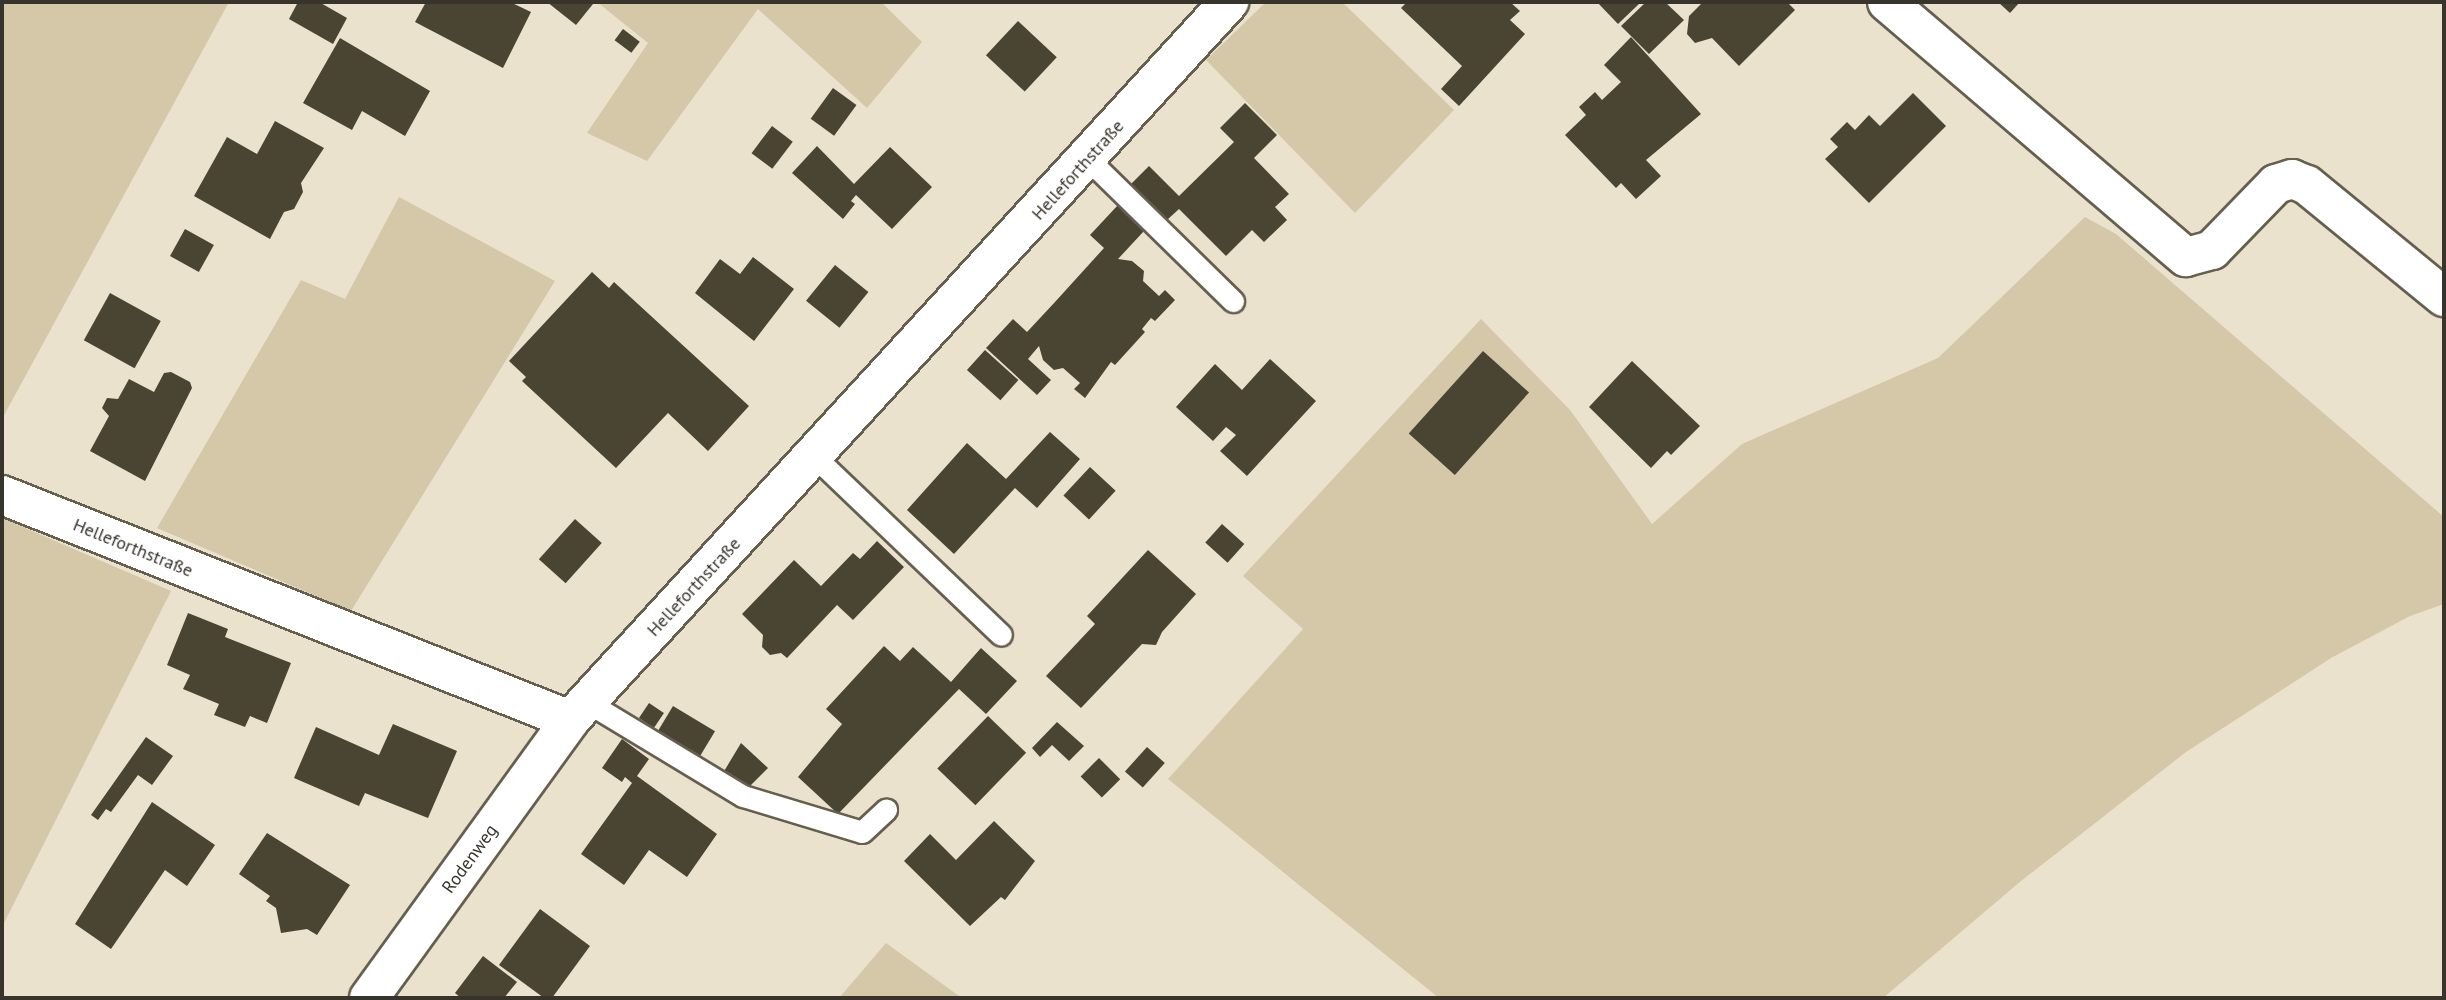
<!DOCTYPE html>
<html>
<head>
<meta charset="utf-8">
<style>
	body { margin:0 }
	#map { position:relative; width:2446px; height:1000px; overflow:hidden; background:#eae2cd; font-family:"PT Sans",sans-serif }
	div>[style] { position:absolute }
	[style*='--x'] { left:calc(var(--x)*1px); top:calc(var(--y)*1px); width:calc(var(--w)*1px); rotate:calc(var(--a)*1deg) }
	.green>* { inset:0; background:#d4c8a9 }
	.building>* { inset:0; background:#4a4433; transform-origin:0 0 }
	.roads { filter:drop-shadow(2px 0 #665f4e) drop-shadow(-2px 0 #665f4e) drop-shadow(0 2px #665f4e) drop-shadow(0 -2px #665f4e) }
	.service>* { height:21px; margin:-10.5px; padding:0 10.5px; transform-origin:10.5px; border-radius:10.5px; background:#fff }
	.minor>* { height:38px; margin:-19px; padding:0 19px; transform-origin:19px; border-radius:19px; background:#fff }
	span { translate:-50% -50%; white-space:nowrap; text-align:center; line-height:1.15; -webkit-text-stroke:7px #fff; paint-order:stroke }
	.street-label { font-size:18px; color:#37342c }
	.frame { position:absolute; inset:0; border:4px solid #37342c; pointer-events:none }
</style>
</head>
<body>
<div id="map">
	<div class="green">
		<i style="clip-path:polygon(2px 2px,229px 2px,2px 419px)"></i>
		<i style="clip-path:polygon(597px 2px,881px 2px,922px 42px,867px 108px,758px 9px,647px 161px,587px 133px,648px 43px)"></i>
		<i style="clip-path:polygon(1266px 2px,1342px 2px,1454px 110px,1355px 213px,1206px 60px)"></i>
		<i style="clip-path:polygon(399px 197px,555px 281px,351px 611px,157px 528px,301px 280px,345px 299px)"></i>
		<i style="clip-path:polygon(2085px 217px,2116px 234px,2444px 517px,2444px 604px,2410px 616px,2331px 658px,2186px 752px,2021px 881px,1883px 998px,1439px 998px,1168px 779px,1303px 629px,1243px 576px,1481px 319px,1570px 410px,1652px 524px,1742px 444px,1938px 358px)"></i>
		<i style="clip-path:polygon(2px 518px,171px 591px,2px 927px)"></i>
		<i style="clip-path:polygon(886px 943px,959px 996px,839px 998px)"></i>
	</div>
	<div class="building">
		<i style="clip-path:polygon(298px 2px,319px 2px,347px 18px,333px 44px,289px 19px)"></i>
		<i style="clip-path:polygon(426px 2px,510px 2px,531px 12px,503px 68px,415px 22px)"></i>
		<i style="clip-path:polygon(547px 2px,589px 2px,593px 4px,576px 25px)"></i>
		<i style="clip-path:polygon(1407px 2px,1510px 2px,1520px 11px,1510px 20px,1525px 34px,1459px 106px,1441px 89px,1462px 66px,1401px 8px)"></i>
		<i style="clip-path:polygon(1597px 2px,1641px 2px,1618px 24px)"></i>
		<i style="clip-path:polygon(1646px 2px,1665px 2px,1684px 20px,1649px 54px,1621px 26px)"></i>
		<i style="clip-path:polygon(1703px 2px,1787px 2px,1795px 10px,1739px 66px,1712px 38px,1695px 43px,1687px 34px,1689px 16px)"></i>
		<i style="clip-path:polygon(1998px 2px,2020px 2px,2010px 13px)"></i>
		<i style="left:1018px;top:21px;width:53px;height:47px;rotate:43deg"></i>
		<i style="left:623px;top:29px;width:21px;height:14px;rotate:37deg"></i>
		<i style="clip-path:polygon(1631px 37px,1701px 114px,1646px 160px,1661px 176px,1636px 199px,1621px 183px,1616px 188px,1565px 135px,1586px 115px,1579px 107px,1595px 92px,1602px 100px,1621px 82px,1604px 65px)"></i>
		<i style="clip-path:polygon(340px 38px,430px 91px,405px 136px,362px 111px,352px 130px,303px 103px)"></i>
		<i style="left:833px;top:88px;width:29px;height:38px;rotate:36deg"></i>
		<i style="clip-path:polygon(1913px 93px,1946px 126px,1869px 203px,1825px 159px,1838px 147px,1830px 139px,1847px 122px,1855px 130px,1869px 115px,1880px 126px)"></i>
		<i style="clip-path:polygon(1245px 103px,1277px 135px,1254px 158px,1289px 194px,1275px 207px,1287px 220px,1264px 242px,1252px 230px,1226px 256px,1179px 209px,1167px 220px,1131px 184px,1149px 166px,1179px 196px,1234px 142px,1220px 128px)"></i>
		<i style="clip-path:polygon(275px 121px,324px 148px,301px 183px,303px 192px,294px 209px,284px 212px,270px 239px,194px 196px,227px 137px,257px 154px)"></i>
		<i style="left:772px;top:126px;width:26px;height:34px;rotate:37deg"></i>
		<i style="clip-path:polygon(817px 146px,854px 184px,890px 147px,932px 187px,892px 229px,856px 195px,851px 201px,855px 204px,843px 219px,792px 173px)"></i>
		<i style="clip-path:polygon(1118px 205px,1144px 231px,1118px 259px,1132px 261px,1144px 271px,1143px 281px,1159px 296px,1165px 290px,1175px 300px,1155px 321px,1151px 318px,1142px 329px,1145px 332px,1115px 365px,1111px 362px,1085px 398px,1074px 389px,1080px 383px,1063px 368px,1054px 370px,1043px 360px,1039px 346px,1028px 359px,1051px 380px,1037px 395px,986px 348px,1013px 319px,1027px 332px,1055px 302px,1104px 248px,1090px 235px)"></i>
		<i style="left:185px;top:229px;width:33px;height:31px;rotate:29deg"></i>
		<i style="clip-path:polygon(753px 257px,794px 289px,754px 341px,695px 293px,720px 259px,740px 274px)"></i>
		<i style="left:835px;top:265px;width:43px;height:46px;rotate:39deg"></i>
		<i style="clip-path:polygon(592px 272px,609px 288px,614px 282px,749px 406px,708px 451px,668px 413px,616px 468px,522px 381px,526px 377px,509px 361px)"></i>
		<i style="left:110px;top:293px;width:58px;height:54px;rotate:29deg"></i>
		<i style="left:985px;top:350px;width:45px;height:27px;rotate:42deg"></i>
		<i style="left:1483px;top:351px;width:62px;height:111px;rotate:42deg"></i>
		<i style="clip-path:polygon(1270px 359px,1316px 401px,1247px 476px,1220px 451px,1236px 435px,1226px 427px,1213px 441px,1176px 407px,1215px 364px,1242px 390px)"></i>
		<i style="clip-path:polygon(1632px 361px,1700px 426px,1671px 455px,1667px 451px,1651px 468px,1589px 407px)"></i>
		<i style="clip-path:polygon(171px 372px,190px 382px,192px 388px,145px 481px,90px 451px,109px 416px,102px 408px,107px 398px,118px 399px,129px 379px,154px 392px,164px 373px)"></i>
		<i style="clip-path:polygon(1050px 432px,1080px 459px,1037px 508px,1015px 488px,954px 554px,907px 510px,967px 443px,1006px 479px)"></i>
		<i style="left:1090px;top:467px;width:35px;height:39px;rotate:43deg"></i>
		<i style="left:575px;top:519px;width:36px;height:54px;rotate:42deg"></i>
		<i style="left:1222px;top:524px;width:30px;height:25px;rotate:42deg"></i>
		<i style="clip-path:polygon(877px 541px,904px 567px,853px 620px,837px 605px,787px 658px,781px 653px,770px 655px,762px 647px,763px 635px,742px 614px,794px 560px,821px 586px,853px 553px,860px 559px)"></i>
		<i style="clip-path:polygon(1148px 550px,1196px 594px,1162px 632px,1156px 645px,1142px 644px,1081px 708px,1046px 676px,1095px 624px,1087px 616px)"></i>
		<i style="clip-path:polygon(188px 613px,228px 629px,225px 637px,291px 663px,267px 723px,250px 716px,245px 727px,214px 715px,219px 704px,183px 689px,190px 675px,167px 665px)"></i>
		<i style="clip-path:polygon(884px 646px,900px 661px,913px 647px,951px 682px,981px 648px,1017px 681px,986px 714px,959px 689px,838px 814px,798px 777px,842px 724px,826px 709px)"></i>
		<i style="left:649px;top:703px;width:18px;height:18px;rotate:34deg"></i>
		<i style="left:673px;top:706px;width:49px;height:31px;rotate:31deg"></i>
		<i style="left:988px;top:716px;width:53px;height:73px;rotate:44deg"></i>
		<i style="clip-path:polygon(1057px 722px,1084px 746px,1069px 761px,1052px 745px,1040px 757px,1032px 748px)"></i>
		<i style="clip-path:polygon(393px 724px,457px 751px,428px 818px,365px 793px,359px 806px,294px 778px,316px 727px,379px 755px)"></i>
		<i style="clip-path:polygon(146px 737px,173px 756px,152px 785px,138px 775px,111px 812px,106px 809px,98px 820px,91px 815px)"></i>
		<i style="clip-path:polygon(622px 739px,649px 759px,637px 776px,717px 834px,687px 877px,649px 850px,624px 885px,581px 854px,632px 783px,625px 777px,622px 782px,602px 768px)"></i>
		<i style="clip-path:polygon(741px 743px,768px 768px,749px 787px,723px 773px)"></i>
		<i style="left:1147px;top:747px;width:24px;height:33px;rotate:42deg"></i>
		<i style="left:1099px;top:758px;width:30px;height:26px;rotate:45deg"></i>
		<i style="clip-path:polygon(152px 802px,215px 845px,187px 886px,165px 870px,111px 949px,75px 924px)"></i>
		<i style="clip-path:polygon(994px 821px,1035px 861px,1005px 900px,1001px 897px,970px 926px,904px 861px,930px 834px,956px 860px)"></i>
		<i style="clip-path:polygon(267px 833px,350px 885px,317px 935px,307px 929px,281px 933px,276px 908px,266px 901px,270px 896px,239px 874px)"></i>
		<i style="clip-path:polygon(540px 909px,590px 946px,552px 998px,544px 998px,499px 965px)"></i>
		<i style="clip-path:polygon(483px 956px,517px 982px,504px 998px,461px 998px,455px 993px)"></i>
	</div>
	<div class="roads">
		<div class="service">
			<i style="--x:1088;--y:159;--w:203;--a:44.4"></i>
			<i style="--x:815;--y:457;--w:257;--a:43.7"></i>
			<i style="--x:587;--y:702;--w:182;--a:31.1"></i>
			<i style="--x:743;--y:796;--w:124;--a:16.8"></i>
			<i style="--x:862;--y:832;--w:33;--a:-43"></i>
		</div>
		<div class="minor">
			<i style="--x:1887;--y:2;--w:393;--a:40.5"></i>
			<i style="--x:2186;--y:257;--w:27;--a:-15"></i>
			<i style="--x:2212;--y:250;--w:92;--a:-45.9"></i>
			<i style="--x:2276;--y:184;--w:17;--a:-17"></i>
			<i style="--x:2292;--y:179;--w:16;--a:22"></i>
			<i style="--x:2307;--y:185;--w:177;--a:39.3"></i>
			<i style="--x:2;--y:495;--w:611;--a:21.61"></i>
			<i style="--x:369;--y:998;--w:343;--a:-54.1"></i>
			<i style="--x:570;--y:720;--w:975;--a:-47.45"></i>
		</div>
	</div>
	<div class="street-label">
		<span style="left:1078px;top:170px;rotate:-48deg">Helleforthstraße</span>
		<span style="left:133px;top:548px;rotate:22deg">Helleforthstraße</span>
		<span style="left:694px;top:587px;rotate:-47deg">Helleforthstraße</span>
		<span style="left:470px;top:859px;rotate:-54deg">Rodenweg</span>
	</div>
	<div class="frame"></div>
</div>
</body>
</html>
